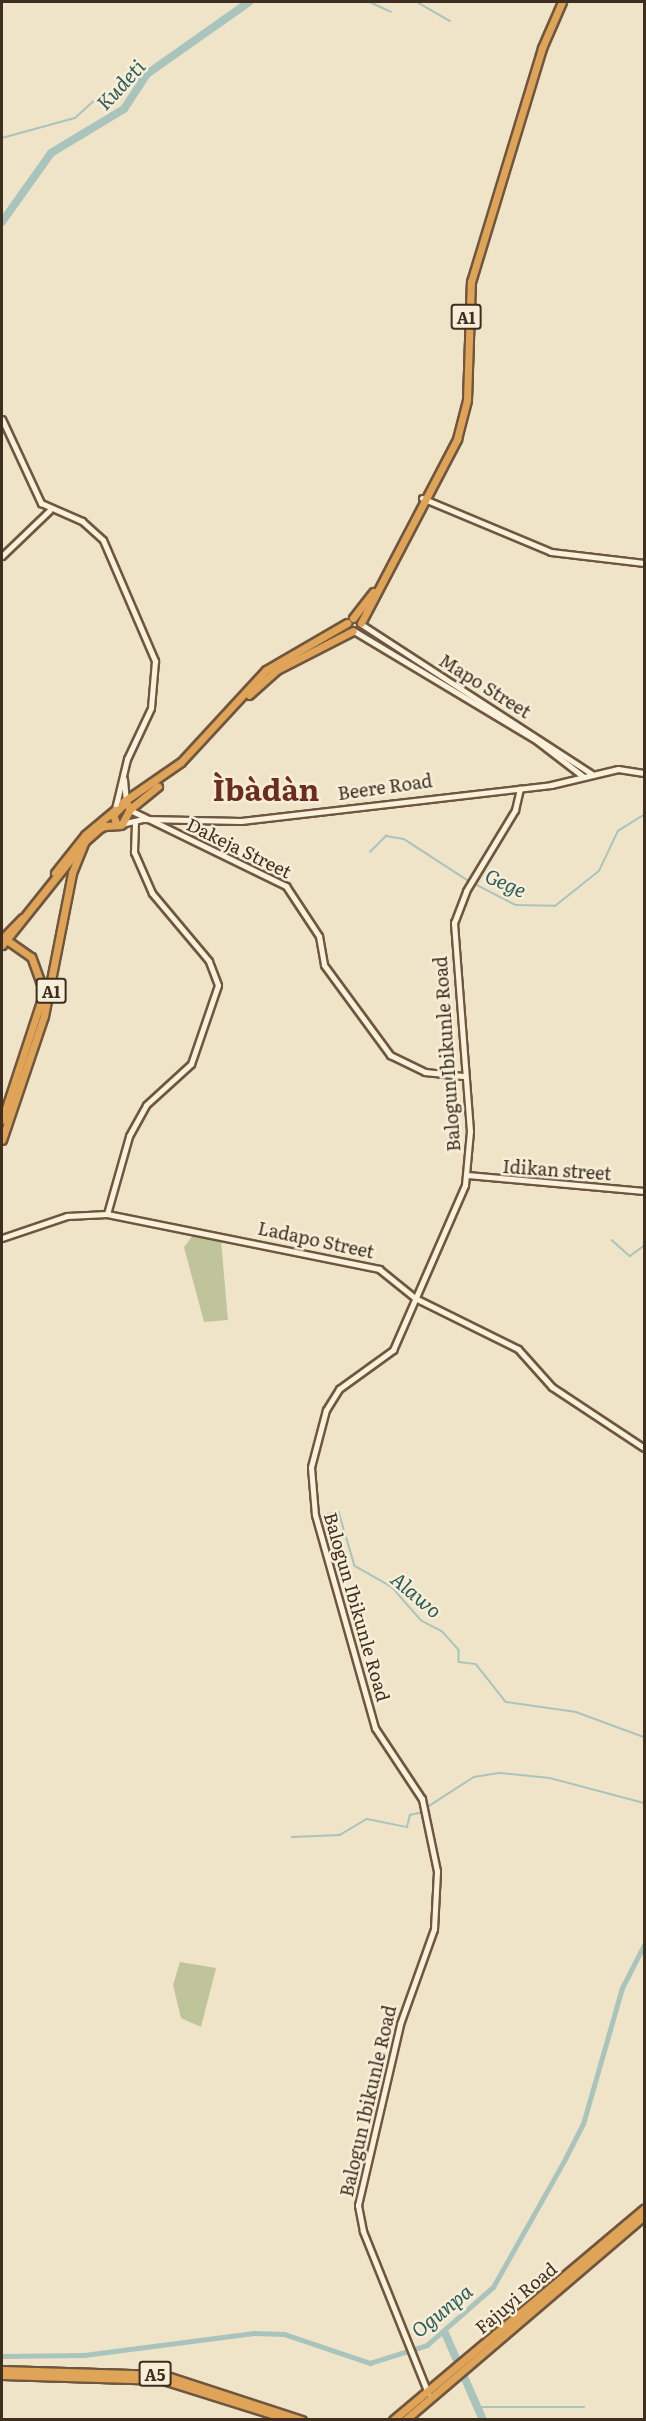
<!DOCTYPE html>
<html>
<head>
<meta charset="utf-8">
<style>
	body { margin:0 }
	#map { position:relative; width:646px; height:2421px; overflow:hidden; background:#f0e4c8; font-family:Literata,serif }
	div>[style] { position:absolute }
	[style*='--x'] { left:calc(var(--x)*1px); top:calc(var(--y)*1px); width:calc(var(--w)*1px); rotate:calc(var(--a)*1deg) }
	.cemetery>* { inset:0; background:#bfc49a }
	.stream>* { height:1.5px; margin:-0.75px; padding:0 0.75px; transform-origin:0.75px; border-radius:0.75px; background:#a9c4bc }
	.canal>* { height:4.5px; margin:-2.25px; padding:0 2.25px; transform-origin:2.25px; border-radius:2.25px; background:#a9c4bc }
	.river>* { height:8px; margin:-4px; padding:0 4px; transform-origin:4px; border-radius:4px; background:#a9c4bc }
	.roads { filter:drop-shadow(2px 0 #6f573f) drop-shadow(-2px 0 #6f573f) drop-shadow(0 2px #6f573f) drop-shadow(0 -2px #6f573f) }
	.secondary>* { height:5px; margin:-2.5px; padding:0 2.5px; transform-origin:2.5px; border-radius:2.5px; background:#faf1dc }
	.highway>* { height:7px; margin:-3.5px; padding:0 3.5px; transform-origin:3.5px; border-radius:3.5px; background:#e0a458 }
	span { translate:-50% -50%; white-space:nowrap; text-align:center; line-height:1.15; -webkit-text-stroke:5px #f7eed8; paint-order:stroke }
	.shield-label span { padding:2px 4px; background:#f7eed8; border:2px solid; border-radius:4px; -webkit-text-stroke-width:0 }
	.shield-label { font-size:16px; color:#3d2e20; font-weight:700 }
	.street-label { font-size:18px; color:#3d2e20 }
	.water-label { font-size:20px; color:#2f5d5a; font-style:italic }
	.town-label { font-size:30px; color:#6b2e1e; font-weight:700 }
	.frame { position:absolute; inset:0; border:3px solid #3d2e20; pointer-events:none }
</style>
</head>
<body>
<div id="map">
	<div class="cemetery">
		<i style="clip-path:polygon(194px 1234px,221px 1241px,228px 1320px,204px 1322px,184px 1247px)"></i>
		<i style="clip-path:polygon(180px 1962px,216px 1968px,201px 2027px,181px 2018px,173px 1985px)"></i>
	</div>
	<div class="stream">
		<i style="--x:370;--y:2;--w:23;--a:25"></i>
		<i style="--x:417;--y:2;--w:38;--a:30"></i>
		<i style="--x:2;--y:138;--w:76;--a:-15.3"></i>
		<i style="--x:75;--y:118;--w:24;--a:-42"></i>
		<i style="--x:93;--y:102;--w:61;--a:-27.4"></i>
		<i style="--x:370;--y:852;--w:23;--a:-45"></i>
		<i style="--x:386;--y:836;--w:18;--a:9"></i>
		<i style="--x:404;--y:839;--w:77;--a:32.9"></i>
		<i style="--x:473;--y:883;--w:48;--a:27.1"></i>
		<i style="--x:516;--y:905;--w:39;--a:1"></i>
		<i style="--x:555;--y:906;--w:56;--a:-38.5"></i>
		<i style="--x:599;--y:871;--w:44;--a:-64.6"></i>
		<i style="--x:618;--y:831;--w:31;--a:-32"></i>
		<i style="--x:612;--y:1240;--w:24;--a:42"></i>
		<i style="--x:630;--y:1256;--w:17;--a:-36"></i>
		<i style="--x:322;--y:1515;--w:17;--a:-10"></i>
		<i style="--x:339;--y:1512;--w:56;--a:73.5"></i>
		<i style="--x:355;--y:1566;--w:43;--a:29.6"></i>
		<i style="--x:392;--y:1587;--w:45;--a:48.6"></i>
		<i style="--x:422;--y:1621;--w:22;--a:27"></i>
		<i style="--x:442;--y:1631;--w:25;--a:48"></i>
		<i style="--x:459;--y:1650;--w:12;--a:90"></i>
		<i style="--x:459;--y:1662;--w:17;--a:7"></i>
		<i style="--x:476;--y:1664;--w:48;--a:51.7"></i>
		<i style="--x:506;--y:1702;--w:71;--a:8.1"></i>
		<i style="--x:576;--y:1712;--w:72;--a:20.2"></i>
		<i style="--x:426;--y:1808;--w:57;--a:-32.9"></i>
		<i style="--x:474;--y:1777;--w:26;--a:-9"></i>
		<i style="--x:500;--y:1773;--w:50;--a:5.7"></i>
		<i style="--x:550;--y:1778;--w:97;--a:14.9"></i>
		<i style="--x:292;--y:1837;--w:48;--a:-2.4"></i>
		<i style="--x:340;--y:1835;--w:31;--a:-31"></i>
		<i style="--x:367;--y:1819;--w:41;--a:11.3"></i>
		<i style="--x:407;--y:1827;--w:12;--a:-76"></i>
		<i style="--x:410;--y:1815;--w:13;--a:-13"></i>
		<i style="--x:481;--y:2407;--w:103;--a:0"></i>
	</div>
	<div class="canal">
		<i style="--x:2;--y:2356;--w:82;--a:-0.7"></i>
		<i style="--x:84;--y:2355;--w:171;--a:-7.4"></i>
		<i style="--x:254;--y:2333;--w:30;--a:2"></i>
		<i style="--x:284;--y:2334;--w:91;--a:18.6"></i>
		<i style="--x:370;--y:2363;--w:60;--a:-17.5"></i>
		<i style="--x:427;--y:2345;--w:88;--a:-41.3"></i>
		<i style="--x:493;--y:2287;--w:147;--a:-60.6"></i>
		<i style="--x:565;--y:2159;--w:39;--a:-63"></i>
		<i style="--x:583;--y:2124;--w:141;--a:-74"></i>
		<i style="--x:622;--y:1988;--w:48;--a:-62.9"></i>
	</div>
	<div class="river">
		<i style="--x:2;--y:222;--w:85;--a:-54.6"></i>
		<i style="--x:51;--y:153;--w:85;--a:-31.1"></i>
		<i style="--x:124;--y:109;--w:42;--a:-56.7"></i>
		<i style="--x:147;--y:74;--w:125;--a:-35.2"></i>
		<i style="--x:445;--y:2333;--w:95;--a:66.4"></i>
	</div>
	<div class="roads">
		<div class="secondary">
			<i style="--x:2;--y:419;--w:93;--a:65.1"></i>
			<i style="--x:41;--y:503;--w:45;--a:23.7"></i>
			<i style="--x:82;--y:521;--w:28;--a:42"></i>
			<i style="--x:103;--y:540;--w:132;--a:66.7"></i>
			<i style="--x:155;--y:661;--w:47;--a:94.9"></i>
			<i style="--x:151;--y:708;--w:56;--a:115.2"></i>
			<i style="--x:127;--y:759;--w:51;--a:103.5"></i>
			<i style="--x:422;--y:498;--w:140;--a:22.7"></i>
			<i style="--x:551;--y:552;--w:94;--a:6.7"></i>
			<i style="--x:2;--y:556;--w:66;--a:-43.8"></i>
			<i style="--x:361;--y:624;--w:275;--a:33"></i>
			<i style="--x:354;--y:631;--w:214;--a:31"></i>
			<i style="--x:537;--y:741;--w:59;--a:37.5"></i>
			<i style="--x:124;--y:779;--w:23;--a:85"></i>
			<i style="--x:130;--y:810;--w:174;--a:26"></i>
			<i style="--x:286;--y:886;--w:60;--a:56.6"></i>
			<i style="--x:319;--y:936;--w:29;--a:80"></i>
			<i style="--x:324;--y:965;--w:112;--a:53.7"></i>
			<i style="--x:390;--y:1055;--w:39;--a:26"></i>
			<i style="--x:425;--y:1072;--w:38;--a:6"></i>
			<i style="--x:121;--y:824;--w:23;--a:-13"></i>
			<i style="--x:143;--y:819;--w:98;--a:1.2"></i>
			<i style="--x:241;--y:821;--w:312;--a:-6.6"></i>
			<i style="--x:551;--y:785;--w:69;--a:-13.4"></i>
			<i style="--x:618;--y:769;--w:26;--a:9"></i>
			<i style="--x:467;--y:1175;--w:178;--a:5.2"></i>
			<i style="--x:107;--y:1214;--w:81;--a:-74.2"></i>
			<i style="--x:129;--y:1136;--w:35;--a:-61"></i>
			<i style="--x:146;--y:1105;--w:61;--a:-42.3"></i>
			<i style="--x:191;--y:1064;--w:83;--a:-71.1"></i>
			<i style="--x:218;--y:985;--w:26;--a:-111"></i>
			<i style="--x:209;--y:961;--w:89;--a:-130"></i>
			<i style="--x:152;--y:893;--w:45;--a:-113.7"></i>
			<i style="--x:134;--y:852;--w:31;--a:-88"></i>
			<i style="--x:2;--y:1238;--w:69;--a:-18.7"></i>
			<i style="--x:67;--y:1216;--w:40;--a:-2.9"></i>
			<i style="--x:107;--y:1214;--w:278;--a:11.4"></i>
			<i style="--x:379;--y:1269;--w:46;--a:38.9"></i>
			<i style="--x:415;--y:1298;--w:115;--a:26.3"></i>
			<i style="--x:518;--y:1349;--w:51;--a:48.2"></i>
			<i style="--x:552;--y:1387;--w:110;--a:33.5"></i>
			<i style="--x:428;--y:2393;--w:175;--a:-111.9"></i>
			<i style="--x:363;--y:2231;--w:26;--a:-101"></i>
			<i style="--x:358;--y:2205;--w:186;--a:-76.9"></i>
			<i style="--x:400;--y:2024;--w:101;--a:-70.3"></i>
			<i style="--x:434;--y:1929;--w:58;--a:-87"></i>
			<i style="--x:437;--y:1871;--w:74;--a:-101.8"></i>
			<i style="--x:422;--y:1799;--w:85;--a:-123.5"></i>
			<i style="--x:375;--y:1728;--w:221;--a:-105.7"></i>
			<i style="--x:315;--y:1515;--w:48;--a:-94.8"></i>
			<i style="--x:311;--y:1467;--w:59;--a:-75.3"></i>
			<i style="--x:326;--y:1410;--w:25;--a:-58"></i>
			<i style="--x:339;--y:1389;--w:67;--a:-35.8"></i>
			<i style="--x:393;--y:1350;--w:180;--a:-66.4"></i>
			<i style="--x:465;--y:1185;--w:54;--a:-84.7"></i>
			<i style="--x:470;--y:1131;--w:209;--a:-94.4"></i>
			<i style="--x:454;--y:923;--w:34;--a:-69"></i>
			<i style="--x:466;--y:891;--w:95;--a:-58.8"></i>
			<i style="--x:515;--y:810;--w:22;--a:-77"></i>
		</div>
		<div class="highway">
			<i style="--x:353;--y:618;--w:33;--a:-52"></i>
			<i style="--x:361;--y:623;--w:208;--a:-62.4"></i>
			<i style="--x:457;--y:439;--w:40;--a:-75.6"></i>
			<i style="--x:467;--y:400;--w:118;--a:-88.1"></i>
			<i style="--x:471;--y:282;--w:245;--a:-73.1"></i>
			<i style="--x:542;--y:48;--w:50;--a:-66.5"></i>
			<i style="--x:249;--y:695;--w:38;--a:-42"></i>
			<i style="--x:277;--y:670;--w:85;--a:-27.2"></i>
			<i style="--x:123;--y:802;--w:70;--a:-34.6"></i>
			<i style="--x:181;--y:762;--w:125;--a:-47.3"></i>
			<i style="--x:266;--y:670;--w:94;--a:-30.1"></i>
			<i style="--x:130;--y:809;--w:36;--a:-39"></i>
			<i style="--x:84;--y:842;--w:21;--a:-41"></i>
			<i style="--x:100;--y:828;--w:5;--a:-22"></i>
			<i style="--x:105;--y:826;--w:15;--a:-4"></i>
			<i style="--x:120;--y:825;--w:2;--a:-27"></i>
			<i style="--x:122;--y:824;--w:17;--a:-62"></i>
			<i style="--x:130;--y:809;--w:8;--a:-120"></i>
			<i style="--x:126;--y:802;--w:18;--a:135"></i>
			<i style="--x:113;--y:815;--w:11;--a:68"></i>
			<i style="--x:55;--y:873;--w:48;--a:-51.7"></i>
			<i style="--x:85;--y:835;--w:39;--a:-40"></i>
			<i style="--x:2;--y:939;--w:29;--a:-46"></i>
			<i style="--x:2;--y:945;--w:120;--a:-51.4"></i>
			<i style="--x:2;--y:1120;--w:135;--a:-71.8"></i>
			<i style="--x:44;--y:992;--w:37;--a:-110"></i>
			<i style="--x:31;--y:957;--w:32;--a:-145"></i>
			<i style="--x:2;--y:1140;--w:131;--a:-71.3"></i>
			<i style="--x:44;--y:1016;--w:146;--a:-78.9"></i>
			<i style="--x:72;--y:873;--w:37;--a:-68"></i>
			<i style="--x:2;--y:2370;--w:162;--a:1.8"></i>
			<i style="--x:164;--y:2375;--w:145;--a:18.1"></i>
			<i style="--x:2;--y:2375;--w:161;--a:1.8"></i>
			<i style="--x:163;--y:2380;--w:127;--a:17.4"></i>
			<i style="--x:393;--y:2420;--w:328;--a:-40.1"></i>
			<i style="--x:405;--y:2420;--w:314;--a:-40.5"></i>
		</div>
	</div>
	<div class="shield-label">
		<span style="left:466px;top:317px">A1</span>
		<span style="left:51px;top:991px">A1</span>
		<span style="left:155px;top:2374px">A5</span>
	</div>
	<div class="street-label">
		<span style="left:485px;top:686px;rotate:32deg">Mapo Street</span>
		<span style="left:385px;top:787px;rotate:-8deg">Beere Road</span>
		<span style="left:239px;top:848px;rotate:26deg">Dakeja Street</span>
		<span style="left:447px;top:1054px;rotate:-94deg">Balogun Ibikunle Road</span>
		<span style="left:557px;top:1170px;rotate:4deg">Idikan street</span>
		<span style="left:316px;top:1240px;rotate:12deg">Ladapo Street</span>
		<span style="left:357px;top:1607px;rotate:74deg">Balogun Ibikunle Road</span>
		<span style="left:368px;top:2101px;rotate:-77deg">Balogun Ibikunle Road</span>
		<span style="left:516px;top:2298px;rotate:-40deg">Fajuyi Road</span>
	</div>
	<div class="water-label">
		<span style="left:120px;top:84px;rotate:-47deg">Kudeti</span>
		<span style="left:506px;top:882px;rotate:24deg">Gege</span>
		<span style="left:417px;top:1594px;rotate:40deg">Alawo</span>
		<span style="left:441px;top:2310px;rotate:-39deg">Ogunpa</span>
	</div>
	<div class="town-label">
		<span style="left:266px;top:788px">Ìbàdàn</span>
	</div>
	<div class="frame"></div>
</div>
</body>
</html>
